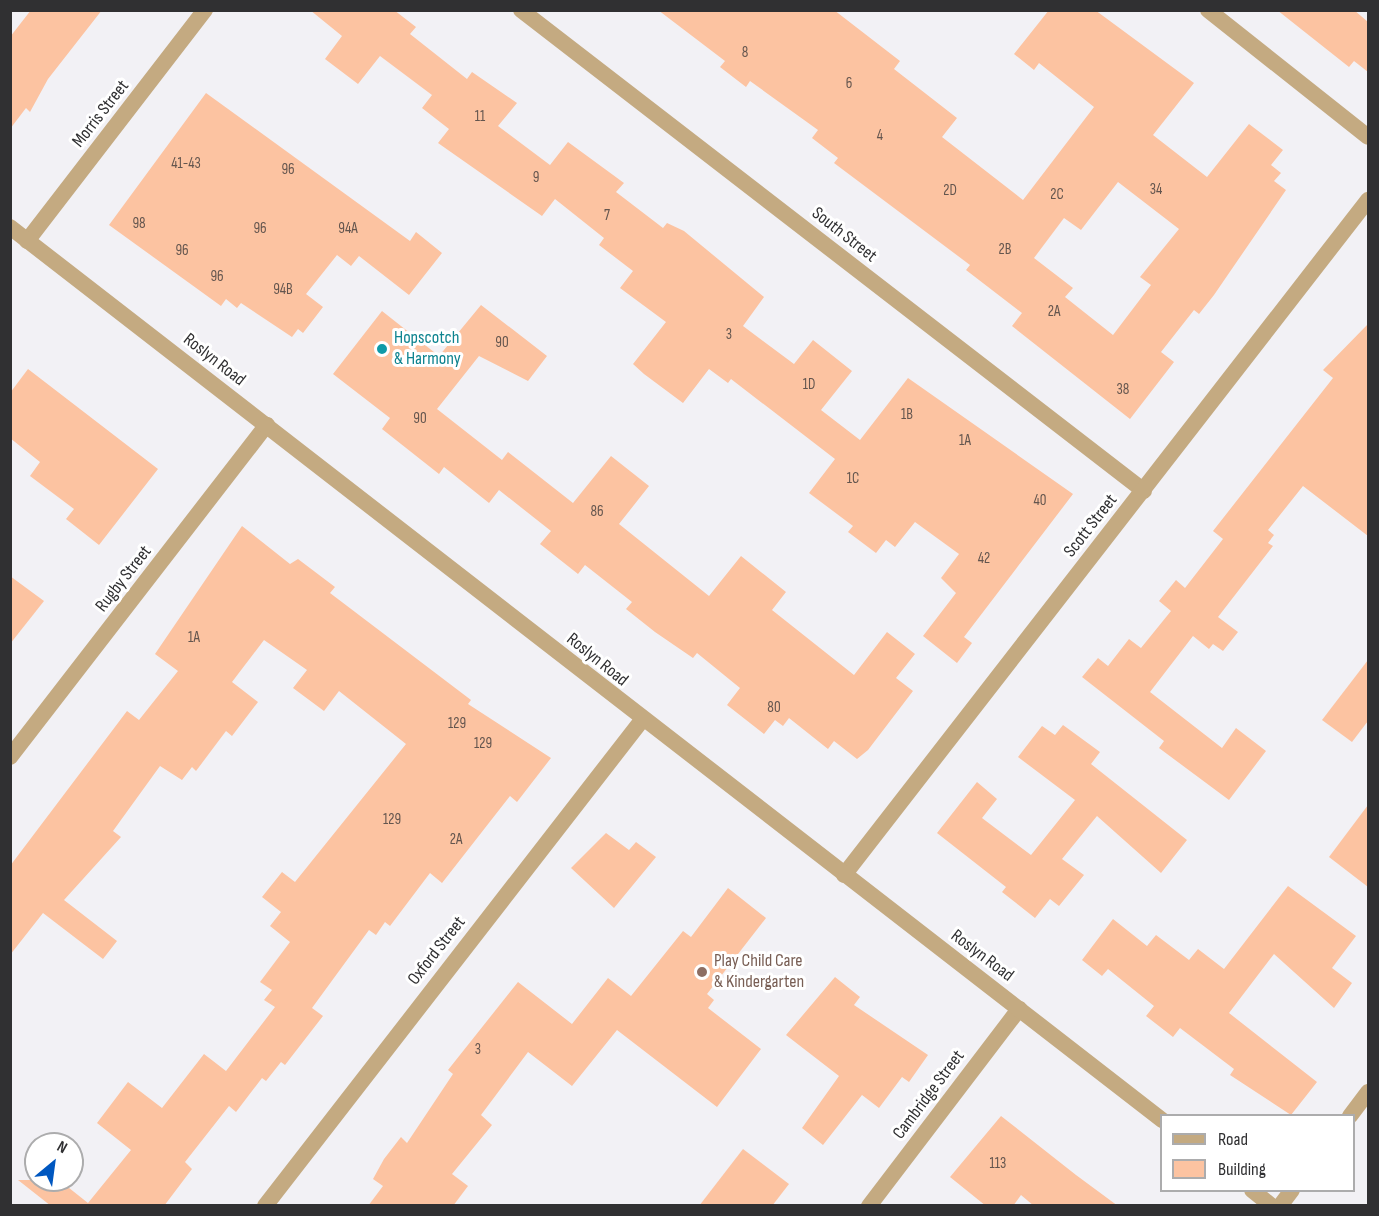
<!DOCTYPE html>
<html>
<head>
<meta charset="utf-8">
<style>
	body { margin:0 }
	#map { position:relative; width:1379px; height:1216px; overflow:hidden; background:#f2f1f5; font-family:"Sofia Sans Condensed",sans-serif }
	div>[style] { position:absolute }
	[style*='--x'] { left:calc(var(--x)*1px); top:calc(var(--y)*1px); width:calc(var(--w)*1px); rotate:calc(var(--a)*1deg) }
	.building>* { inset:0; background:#fcc3a1 }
	.minor>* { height:16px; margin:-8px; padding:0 8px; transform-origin:8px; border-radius:8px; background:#c4aa81 }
	.tertiary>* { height:16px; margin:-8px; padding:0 8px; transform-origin:8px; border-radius:8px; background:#c4aa81 }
	.dots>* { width:16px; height:16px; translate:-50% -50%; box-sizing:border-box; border:3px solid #fff; border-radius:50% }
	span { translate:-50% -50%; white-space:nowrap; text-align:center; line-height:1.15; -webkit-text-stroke:6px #fff; paint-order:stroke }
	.number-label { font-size:15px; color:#63554e }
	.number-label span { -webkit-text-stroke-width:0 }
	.street-label { font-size:18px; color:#303032 }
	.culture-label { font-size:18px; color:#0d838f }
	.left { translate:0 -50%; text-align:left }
	.education-label { font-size:18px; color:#785e54 }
	.frame { position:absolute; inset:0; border:12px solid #303032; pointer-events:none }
	.legend { position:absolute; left:1160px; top:1114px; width:195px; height:78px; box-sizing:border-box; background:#fff; border:2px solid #acacad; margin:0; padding:8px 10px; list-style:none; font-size:18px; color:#303032 }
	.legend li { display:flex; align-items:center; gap:12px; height:30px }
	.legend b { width:30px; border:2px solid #acacad }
	.north { position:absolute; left:24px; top:1132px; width:60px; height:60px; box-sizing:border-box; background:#fff; border:2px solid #acacad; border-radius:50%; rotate:29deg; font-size:16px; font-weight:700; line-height:24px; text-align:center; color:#303032 }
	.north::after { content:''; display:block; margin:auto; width:21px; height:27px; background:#0057c0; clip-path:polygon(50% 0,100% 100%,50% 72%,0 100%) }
</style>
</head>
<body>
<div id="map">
	<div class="building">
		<i style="clip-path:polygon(31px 10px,102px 10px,48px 79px,30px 112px,26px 108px,10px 129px,10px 37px)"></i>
		<i style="clip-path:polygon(310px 10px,394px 10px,416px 27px,410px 34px,467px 79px,472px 72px,517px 103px,498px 126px,550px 165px,568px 142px,624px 183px,616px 192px,663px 228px,667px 223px,684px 231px,764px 297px,743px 326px,794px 364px,813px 340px,852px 371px,821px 410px,860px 440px,908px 378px,1073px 494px,964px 637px,972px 643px,957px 663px,923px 636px,956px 593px,941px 578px,959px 554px,915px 522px,895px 547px,886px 540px,876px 553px,848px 532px,853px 526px,809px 493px,835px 459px,731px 379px,728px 383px,709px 369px,683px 403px,644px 374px,633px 364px,666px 322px,620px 288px,633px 271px,599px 245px,604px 238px,555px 199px,542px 216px,438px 143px,449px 129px,422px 108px,432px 95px,380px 56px,358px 84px,325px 59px,342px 36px)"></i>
		<i style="clip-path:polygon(evenodd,658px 10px,834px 10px,900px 61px,894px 69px,957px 118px,942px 137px,1023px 200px,1094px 107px,1039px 63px,1034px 70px,1014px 54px,1049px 10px,1095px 10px,1194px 83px,1153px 135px,1207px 177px,1249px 124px,1283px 150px,1271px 165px,1281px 173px,1274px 181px,1286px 190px,1214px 295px,1199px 314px,1194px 310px,1161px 352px,1174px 362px,1130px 419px,1012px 326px,1022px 313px,966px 270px,970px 265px,834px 163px,838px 158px,812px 138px,818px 130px,750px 81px,746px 87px,720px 67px,725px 61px,658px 10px,1118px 182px,1179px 229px,1140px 277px,1151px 285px,1113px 335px,1065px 297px,1073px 288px,1034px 258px,1064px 218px,1081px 230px,1118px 182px)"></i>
		<i style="clip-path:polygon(1277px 10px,1354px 10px,1368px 22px,1368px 72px,1354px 61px,1349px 67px)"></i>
		<i style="clip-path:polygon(206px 93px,410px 241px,416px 232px,442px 253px,409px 295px,359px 256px,351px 266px,337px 255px,306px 294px,323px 307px,303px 333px,298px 329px,292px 337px,241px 303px,237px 308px,226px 299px,221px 306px,109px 225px)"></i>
		<i style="clip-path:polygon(481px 305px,547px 356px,528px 381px,479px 356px,437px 409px,502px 460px,508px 452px,573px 503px,611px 456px,649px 486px,619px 524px,709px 596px,741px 556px,786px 592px,772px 610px,854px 675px,887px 632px,915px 654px,896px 678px,913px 691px,868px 750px,857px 759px,834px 741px,828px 749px,789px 718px,783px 726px,775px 720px,764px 734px,727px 705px,740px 688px,697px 653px,693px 658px,655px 632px,626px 609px,632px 602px,585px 565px,578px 574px,540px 544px,551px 531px,499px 490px,489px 503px,444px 467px,439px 474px,382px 429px,390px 418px,333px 374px,382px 311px,439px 356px)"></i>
		<i style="clip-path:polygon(1368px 324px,1368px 536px,1303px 486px,1268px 530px,1274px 535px,1268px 543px,1273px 546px,1218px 617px,1238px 632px,1223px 651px,1213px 644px,1209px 649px,1193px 636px,1150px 692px,1222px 748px,1236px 728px,1266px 751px,1229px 800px,1159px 748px,1164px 741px,1082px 677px,1098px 658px,1108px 666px,1129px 639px,1141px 648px,1171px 611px,1159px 601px,1176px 580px,1185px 588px,1223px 539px,1213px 531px,1333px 378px,1323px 370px)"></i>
		<i style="clip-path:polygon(28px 369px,158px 469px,99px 545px,66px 519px,74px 509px,30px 476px,40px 462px,10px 438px,10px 393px)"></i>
		<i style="clip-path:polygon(242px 526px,290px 564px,298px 559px,335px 587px,330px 593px,471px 700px,468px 704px,551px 758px,517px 802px,510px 796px,442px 883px,430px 873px,390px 926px,385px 922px,376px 935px,369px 930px,312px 1008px,323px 1016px,285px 1065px,281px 1062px,266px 1081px,262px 1078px,236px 1112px,229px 1106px,185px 1162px,192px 1169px,164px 1206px,51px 1206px,18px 1180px,59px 1180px,88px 1203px,131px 1150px,97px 1123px,128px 1082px,162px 1108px,204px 1054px,226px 1071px,275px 1007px,264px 1000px,272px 990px,260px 982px,290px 942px,270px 926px,281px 912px,262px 897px,282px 872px,295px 882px,406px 744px,339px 691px,324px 711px,293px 688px,307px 670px,264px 640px,232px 682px,258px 702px,232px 736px,226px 731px,196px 771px,192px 767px,182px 780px,160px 766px,113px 831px,121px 837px,64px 900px,117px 941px,103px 959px,43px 913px,10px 955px,10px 866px,127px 711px,139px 720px,178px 671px,155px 654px)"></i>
		<i style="clip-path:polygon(10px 576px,44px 601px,10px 644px)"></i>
		<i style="clip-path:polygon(1368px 660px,1368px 721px,1352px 742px,1322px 720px)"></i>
		<i style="clip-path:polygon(1063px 725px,1100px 752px,1091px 764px,1187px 840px,1161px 873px,1097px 816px,1062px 859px,1084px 875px,1059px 906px,1050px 899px,1035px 918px,1002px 892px,1006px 887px,937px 833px,977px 782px,997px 799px,982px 818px,1031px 855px,1075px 800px,1018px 757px,1042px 726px,1055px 735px)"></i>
		<i style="clip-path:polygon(1368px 805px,1368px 887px,1329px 857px)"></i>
		<i style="clip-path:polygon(606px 833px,629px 850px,636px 842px,656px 857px,614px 908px,571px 868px)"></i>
		<i style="clip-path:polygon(1288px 886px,1356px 936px,1332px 968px,1352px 983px,1334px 1008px,1274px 954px,1229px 1013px,1317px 1082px,1291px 1115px,1230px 1075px,1234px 1069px,1180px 1028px,1173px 1037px,1146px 1016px,1154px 1006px,1108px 969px,1102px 976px,1082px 960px,1113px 919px,1147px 946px,1156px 935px,1189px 960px,1198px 949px,1224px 969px)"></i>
		<i style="clip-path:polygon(728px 888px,766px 918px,707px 994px,714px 1000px,708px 1008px,761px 1049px,717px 1107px,617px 1030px,572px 1086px,528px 1052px,481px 1115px,492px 1125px,452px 1174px,468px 1186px,453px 1206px,368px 1206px,383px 1186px,373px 1179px,384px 1159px,401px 1137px,407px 1143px,453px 1074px,448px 1070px,518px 982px,572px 1024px,608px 978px,631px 996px,683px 931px,691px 937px)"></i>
		<i style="clip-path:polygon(835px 977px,860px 997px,854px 1005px,928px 1055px,909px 1082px,902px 1077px,879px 1108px,862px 1095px,823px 1145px,802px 1128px,839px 1076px,786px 1035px)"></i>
		<i style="clip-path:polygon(1001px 1116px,1076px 1175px,1118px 1206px,1034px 1206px,1021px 1195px,1013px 1206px,986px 1206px,950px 1177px)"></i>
		<i style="clip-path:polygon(743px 1149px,789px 1184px,772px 1206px,699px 1206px)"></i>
	</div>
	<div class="minor">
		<i style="--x:521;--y:10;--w:787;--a:37.67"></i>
		<i style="--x:1208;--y:10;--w:204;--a:38.4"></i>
		<i style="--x:27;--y:241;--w:292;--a:-52.4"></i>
		<i style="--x:10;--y:757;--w:420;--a:-52.3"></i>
		<i style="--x:844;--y:875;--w:855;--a:-52.18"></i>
		<i style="--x:1350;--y:1116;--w:30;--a:-53"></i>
		<i style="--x:265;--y:1206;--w:615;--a:-52.2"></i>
		<i style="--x:869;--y:1206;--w:248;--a:-52.7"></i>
		<i style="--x:1280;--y:1206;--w:20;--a:-53"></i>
	</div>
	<div class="tertiary">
		<i style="--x:10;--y:227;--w:1458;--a:37.78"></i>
		<i style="--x:1252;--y:1190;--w:26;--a:39"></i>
	</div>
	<div class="dots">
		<i style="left:382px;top:349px;background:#0f9aa8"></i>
		<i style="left:702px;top:972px;background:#8d6e63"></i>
	</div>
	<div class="number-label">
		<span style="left:745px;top:53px">8</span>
		<span style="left:849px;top:84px">6</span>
		<span style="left:480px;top:117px">11</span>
		<span style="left:880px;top:136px">4</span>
		<span style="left:186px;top:164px">41-43</span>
		<span style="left:288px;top:170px">96</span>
		<span style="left:536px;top:178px">9</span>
		<span style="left:1156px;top:190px">34</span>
		<span style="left:950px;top:191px">2D</span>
		<span style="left:1057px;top:195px">2C</span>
		<span style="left:607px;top:216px">7</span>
		<span style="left:139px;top:224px">98</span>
		<span style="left:260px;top:229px">96</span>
		<span style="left:348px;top:229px">94A</span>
		<span style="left:1005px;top:250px">2B</span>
		<span style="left:182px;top:251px">96</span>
		<span style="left:217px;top:277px">96</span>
		<span style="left:283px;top:290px">94B</span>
		<span style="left:1054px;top:312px">2A</span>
		<span style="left:729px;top:335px">3</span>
		<span style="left:502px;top:343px">90</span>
		<span style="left:809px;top:385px">1D</span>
		<span style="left:1123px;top:390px">38</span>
		<span style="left:907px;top:415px">1B</span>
		<span style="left:420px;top:419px">90</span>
		<span style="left:965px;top:441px">1A</span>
		<span style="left:853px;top:479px">1C</span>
		<span style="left:1040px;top:501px">40</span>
		<span style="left:597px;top:512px">86</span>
		<span style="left:984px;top:559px">42</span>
		<span style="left:194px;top:638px">1A</span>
		<span style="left:774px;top:708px">80</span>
		<span style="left:457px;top:724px">129</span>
		<span style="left:483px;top:744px">129</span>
		<span style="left:392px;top:820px">129</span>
		<span style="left:456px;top:840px">2A</span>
		<span style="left:478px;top:1050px">3</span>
		<span style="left:998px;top:1164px">113</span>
	</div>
	<div class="street-label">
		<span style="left:101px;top:114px;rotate:-52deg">Morris Street</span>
		<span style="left:844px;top:235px;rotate:38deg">South Street</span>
		<span style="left:214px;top:360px;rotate:38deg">Roslyn Road</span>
		<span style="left:1091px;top:526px;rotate:-52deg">Scott Street</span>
		<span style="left:124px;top:579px;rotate:-52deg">Rugby Street</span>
		<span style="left:597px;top:660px;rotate:39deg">Roslyn Road</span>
		<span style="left:437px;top:951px;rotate:-52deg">Oxford Street</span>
		<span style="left:982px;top:956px;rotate:37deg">Roslyn Road</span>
		<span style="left:929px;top:1095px;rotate:-53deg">Cambridge Street</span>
	</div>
	<div class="culture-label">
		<span class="left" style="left:394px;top:349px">Hopscotch<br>&amp; Harmony</span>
	</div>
	<div class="education-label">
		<span class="left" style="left:714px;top:972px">Play Child Care<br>&amp; Kindergarten</span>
	</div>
	<div class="frame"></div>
	<ul class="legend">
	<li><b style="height:8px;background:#c4aa81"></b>Road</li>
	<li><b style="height:16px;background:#fcc3a1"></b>Building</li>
	</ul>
	<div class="north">N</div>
</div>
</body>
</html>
